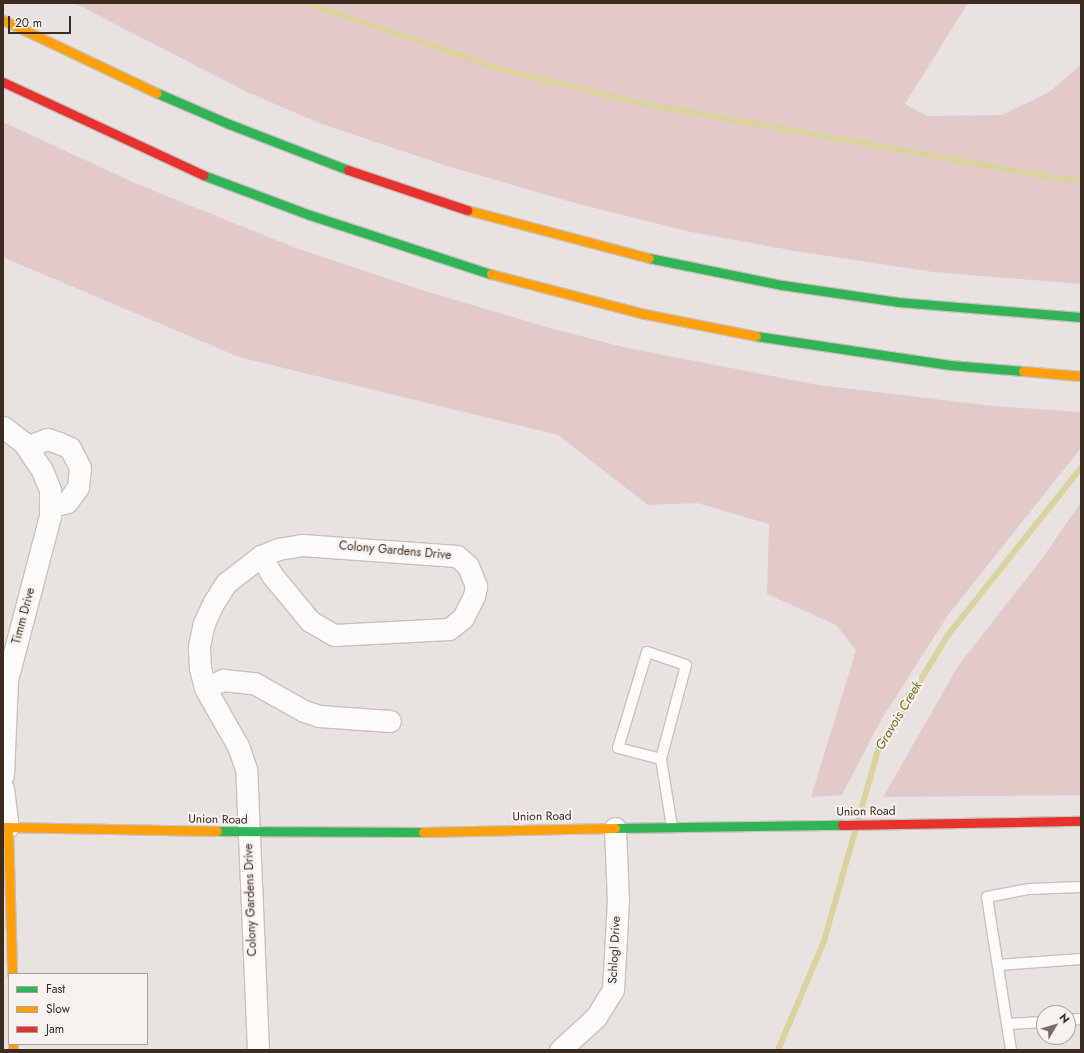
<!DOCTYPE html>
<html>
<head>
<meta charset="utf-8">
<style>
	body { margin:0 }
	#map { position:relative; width:1084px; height:1053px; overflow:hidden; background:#e8e3e1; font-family:Jost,sans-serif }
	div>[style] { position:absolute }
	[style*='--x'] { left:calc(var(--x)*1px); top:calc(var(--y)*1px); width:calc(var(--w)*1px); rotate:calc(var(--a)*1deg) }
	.green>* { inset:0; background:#e2cac9 }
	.stream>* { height:6px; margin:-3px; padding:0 3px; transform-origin:3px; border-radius:3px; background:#dad39e }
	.roads { filter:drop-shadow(1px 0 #c8c1bd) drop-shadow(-1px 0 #c8c1bd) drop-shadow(0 1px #c8c1bd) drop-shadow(0 -1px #c8c1bd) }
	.lane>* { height:10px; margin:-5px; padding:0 5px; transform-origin:5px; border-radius:5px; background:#fcfbfa }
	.street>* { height:21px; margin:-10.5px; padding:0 10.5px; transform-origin:10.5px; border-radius:10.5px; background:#fcfbfa }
	.fast>* { height:9px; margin:-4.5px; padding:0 4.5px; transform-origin:4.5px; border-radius:4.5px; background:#30b455 }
	.slow>* { height:9px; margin:-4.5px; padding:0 4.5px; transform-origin:4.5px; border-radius:4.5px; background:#ff9f0a }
	.jam>* { height:9px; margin:-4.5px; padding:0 4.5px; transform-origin:4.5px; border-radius:4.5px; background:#e5322d }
	span { translate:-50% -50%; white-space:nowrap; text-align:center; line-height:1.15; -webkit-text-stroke:4px #f7f1ef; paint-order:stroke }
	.street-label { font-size:12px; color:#3b2c1f }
	.water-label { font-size:13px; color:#766d16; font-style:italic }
	.frame { position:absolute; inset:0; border:4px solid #3b2c1f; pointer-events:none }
	.legend { position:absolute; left:8px; top:973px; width:140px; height:72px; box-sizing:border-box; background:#f7f1ef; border:1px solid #aca29c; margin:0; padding:5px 7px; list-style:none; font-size:12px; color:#3b2c1f }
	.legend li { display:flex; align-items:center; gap:8px; height:20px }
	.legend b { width:20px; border:1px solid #aca29c }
	.north { position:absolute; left:1036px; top:1005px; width:40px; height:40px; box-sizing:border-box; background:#f7f1ef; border:1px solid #aca29c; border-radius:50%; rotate:52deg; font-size:11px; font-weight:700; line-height:16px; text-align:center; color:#3b2c1f }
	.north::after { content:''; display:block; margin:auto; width:14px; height:18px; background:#786c63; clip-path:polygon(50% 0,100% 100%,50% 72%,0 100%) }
	.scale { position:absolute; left:8px; top:16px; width:63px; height:18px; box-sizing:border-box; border:2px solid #3b2c1f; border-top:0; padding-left:5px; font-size:12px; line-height:14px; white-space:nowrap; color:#3b2c1f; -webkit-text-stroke:3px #f7f1ef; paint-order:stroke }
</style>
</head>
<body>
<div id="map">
	<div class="green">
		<i style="clip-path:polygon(74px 3px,968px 3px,905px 104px,927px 116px,1002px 115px,1049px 92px,1081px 65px,1081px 284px,933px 272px,795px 251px,691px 232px,571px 202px,447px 166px,319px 123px,247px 92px)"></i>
		<i style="clip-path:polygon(3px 122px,137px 184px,296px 248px,425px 291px,550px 328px,623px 347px,818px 385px,994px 406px,1081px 412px,1081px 448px,948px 615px,881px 720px,842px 795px,811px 797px,856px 650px,836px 625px,767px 594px,769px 524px,697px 503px,648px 505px,558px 435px,239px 357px,7px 259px,3px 256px)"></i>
		<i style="clip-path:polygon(1081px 502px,1081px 795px,883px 797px,958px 666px,1041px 560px)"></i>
	</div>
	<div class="stream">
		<i style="--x:307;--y:3;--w:204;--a:18.9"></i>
		<i style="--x:500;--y:69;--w:138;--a:13.8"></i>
		<i style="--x:634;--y:102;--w:440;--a:10.2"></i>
		<i style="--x:1067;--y:180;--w:14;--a:-8"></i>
		<i style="--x:778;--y:1050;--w:118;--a:-67.1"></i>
		<i style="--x:824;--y:941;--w:198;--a:-74.2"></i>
		<i style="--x:878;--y:750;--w:135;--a:-58.7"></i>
		<i style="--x:948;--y:635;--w:213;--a:-51.5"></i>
	</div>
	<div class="roads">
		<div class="lane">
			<i style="--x:661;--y:759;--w:97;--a:-75.1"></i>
			<i style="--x:686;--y:665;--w:41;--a:-161.6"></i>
			<i style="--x:647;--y:652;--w:100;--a:106.8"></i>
			<i style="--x:618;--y:748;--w:44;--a:14.3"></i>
			<i style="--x:661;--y:759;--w:69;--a:80.8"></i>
			<i style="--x:998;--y:965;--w:83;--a:-4.1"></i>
			<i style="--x:1068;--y:1020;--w:13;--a:-4"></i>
			<i style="--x:1007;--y:1024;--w:37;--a:-3"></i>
			<i style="--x:1011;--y:1050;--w:155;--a:-98.9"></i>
			<i style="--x:987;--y:897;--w:43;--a:-10.8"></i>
			<i style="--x:1029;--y:889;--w:52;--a:-2.2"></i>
		</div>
		<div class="street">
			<i style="--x:3;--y:427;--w:25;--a:37"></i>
			<i style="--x:23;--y:442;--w:34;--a:56"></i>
			<i style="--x:42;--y:470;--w:22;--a:68"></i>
			<i style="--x:50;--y:490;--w:26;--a:90"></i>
			<i style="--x:50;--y:516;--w:170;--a:104.7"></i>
			<i style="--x:7;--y:680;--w:95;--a:92.4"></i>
			<i style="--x:27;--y:447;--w:22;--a:-22"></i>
			<i style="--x:47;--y:439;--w:13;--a:18"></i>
			<i style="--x:59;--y:443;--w:12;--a:24"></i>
			<i style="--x:70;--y:448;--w:22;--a:63"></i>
			<i style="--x:80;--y:468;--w:19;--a:96"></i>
			<i style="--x:78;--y:487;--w:19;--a:126"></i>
			<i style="--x:67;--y:502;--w:18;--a:164"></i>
			<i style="--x:205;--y:688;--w:20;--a:-24"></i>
			<i style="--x:223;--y:680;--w:31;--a:6"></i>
			<i style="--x:254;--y:683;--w:57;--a:29.2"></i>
			<i style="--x:304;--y:711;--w:16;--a:18"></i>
			<i style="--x:319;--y:716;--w:71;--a:4"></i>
			<i style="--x:3;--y:788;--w:39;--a:83"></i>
			<i style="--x:258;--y:1050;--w:281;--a:-92.4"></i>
			<i style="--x:246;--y:769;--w:24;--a:-109"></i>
			<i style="--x:238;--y:746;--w:67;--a:-119.6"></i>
			<i style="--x:205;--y:688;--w:21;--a:-104"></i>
			<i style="--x:200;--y:668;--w:22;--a:-93"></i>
			<i style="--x:199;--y:646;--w:24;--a:-78"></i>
			<i style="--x:204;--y:623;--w:23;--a:-65"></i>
			<i style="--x:214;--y:602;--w:22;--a:-58"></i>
			<i style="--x:226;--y:583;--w:44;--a:-37.6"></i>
			<i style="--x:261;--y:556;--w:18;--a:-22"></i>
			<i style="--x:278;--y:549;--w:24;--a:-9"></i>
			<i style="--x:302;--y:545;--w:155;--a:4.1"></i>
			<i style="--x:457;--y:556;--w:15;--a:42"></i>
			<i style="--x:468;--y:566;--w:22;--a:68"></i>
			<i style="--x:476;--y:586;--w:10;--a:101"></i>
			<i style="--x:474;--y:596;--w:25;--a:117"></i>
			<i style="--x:463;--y:618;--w:18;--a:142"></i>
			<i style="--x:449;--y:629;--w:115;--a:177"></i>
			<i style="--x:334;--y:635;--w:28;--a:-150"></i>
			<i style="--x:310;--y:621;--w:60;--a:-129.6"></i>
			<i style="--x:272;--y:575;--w:22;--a:-120"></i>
			<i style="--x:560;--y:1050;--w:49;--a:-42.5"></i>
			<i style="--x:596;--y:1017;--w:32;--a:-58"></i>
			<i style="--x:613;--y:990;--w:89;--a:-86.8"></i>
			<i style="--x:618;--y:901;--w:73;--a:-92.4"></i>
		</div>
		<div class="fast">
			<i style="--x:157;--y:93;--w:78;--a:23.3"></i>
			<i style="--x:229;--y:124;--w:128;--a:21.1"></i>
			<i style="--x:203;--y:175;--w:114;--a:20.5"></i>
			<i style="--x:310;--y:215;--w:190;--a:18.1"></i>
			<i style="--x:649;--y:258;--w:136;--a:11.5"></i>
			<i style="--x:782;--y:285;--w:117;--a:8.3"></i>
			<i style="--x:898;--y:302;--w:184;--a:4.7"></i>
			<i style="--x:756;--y:336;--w:196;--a:8.5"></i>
			<i style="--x:950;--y:365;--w:73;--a:4.7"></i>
			<i style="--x:615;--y:828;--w:227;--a:-0.8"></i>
			<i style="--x:217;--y:831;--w:206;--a:0.3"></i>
		</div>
		<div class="slow">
			<i style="--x:3;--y:20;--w:170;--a:25.4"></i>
			<i style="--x:467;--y:210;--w:188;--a:14.8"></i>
			<i style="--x:491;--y:274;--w:159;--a:14.6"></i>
			<i style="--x:645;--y:314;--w:113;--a:11.2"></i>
			<i style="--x:1023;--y:371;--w:58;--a:4.9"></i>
			<i style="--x:3;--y:827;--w:214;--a:1.1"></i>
			<i style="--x:8;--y:827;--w:147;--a:88.4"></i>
			<i style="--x:423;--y:832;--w:192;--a:-1.2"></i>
			<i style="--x:13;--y:1044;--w:6;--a:90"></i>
		</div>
		<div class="jam">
			<i style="--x:3;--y:82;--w:221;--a:24.9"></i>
			<i style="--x:348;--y:170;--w:126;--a:18.6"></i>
			<i style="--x:842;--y:825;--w:239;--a:-1"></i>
		</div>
	</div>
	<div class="street-label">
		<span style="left:395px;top:551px;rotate:5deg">Colony Gardens Drive</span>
		<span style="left:24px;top:616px;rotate:-75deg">Timm Drive</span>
		<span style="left:866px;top:812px;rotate:-1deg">Union Road</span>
		<span style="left:542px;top:817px;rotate:-1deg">Union Road</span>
		<span style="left:218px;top:820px;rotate:1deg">Union Road</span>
		<span style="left:251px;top:900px;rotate:-92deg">Colony Gardens Drive</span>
		<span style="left:615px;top:950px;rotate:-87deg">Schlogl Drive</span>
	</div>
	<div class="water-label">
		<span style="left:899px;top:716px;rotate:-59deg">Gravois Creek</span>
	</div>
	<div class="frame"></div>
	<ul class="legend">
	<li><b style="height:5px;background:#30b455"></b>Fast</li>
	<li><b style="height:5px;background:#ff9f0a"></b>Slow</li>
	<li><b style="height:5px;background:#e5322d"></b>Jam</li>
	</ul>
	<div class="north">N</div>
	<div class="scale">20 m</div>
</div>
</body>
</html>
